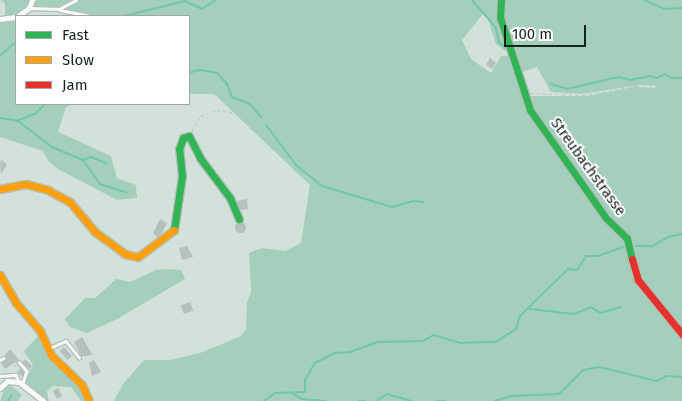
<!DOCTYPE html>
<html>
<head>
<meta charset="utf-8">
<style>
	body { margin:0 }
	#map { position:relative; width:682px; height:401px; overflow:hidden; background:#d2e2da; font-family:"Fira Sans",sans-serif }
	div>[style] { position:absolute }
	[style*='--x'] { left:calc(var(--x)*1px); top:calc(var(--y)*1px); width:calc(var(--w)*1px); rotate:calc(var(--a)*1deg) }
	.green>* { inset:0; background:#a5cfbd }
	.stream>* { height:2px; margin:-1px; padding:0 1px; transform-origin:1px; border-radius:1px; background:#72c7a8 }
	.building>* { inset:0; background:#b5c2bc; transform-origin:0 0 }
	.round { border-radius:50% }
	.path>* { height:1px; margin-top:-0.5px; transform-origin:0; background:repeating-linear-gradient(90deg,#bcc1bf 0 2.5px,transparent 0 6.5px) }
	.roads { filter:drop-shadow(1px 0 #b3bfb9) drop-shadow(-1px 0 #b3bfb9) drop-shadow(0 1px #b3bfb9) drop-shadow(0 -1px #b3bfb9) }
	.lane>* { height:2.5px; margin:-1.25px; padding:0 1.25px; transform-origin:1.25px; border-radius:1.25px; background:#f8fbf9 }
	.street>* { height:5px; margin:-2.5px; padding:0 2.5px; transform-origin:2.5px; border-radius:2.5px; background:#f8fbf9 }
	.fast>* { height:7px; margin:-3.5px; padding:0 3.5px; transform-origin:3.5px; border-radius:3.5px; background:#30b455 }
	.slow>* { height:7px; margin:-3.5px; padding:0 3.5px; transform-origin:3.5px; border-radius:3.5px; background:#ff9f0a }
	.jam>* { height:7px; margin:-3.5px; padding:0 3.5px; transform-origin:3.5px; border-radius:3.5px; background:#e5322d }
	span { translate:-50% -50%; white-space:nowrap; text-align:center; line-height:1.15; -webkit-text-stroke:4px #fff; paint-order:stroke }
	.street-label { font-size:15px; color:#18231e }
	.legend { position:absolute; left:15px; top:15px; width:175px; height:90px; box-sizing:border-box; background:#fff; border:1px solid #a3a7a5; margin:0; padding:6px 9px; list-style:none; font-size:15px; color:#18231e }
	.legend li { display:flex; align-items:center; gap:10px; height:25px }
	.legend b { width:25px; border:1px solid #a3a7a5 }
	.scale { position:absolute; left:504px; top:25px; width:82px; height:22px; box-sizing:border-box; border:2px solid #18231e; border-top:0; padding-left:6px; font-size:15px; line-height:18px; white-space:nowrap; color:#18231e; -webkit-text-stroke:4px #fff; paint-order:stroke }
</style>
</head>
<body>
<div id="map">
	<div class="green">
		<i style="clip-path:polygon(1px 0,30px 0,23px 11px,5px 16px,5px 4px)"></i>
		<i style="clip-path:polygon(34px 0,73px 0,62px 7px,34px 6px)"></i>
		<i style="clip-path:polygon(78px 0,682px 0,682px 333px,639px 279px,631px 239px,607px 218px,545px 130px,527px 96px,587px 96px,633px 87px,656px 88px,656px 86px,640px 85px,582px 94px,551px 92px,537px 67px,520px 73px,511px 48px,505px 51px,496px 44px,488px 19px,483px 14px,462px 40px,471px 59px,491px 73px,501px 56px,511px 56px,528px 113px,531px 113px,604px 219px,627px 241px,635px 278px,682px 337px,682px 401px,114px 401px,123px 384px,144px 360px,170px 360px,203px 352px,241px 336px,246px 329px,247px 303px,251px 292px,249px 253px,262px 248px,285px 251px,301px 243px,310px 185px,214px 94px,189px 94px,189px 16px,60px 16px,78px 14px,64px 9px)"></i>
		<i style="clip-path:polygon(16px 21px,16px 104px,73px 104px,66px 107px,58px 132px,111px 156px,117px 178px,136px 185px,137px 198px,117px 200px,58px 169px,49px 162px,43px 151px,0 137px,0 23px)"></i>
		<i style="clip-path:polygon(166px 269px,181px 270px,185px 279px,119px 318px,87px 333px,70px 327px,65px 319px,85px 298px,95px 298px,116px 279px,130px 282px,156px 270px)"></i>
		<i style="clip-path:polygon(40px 334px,45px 345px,81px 386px,88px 401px,81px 401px,71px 387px,53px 386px,47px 391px,49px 401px,44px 401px,24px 384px,33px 365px,24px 351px)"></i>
		<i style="clip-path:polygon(7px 382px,22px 395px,18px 401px,0 401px)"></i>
	</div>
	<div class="stream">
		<i style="--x:472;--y:0;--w:37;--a:49"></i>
		<i style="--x:496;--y:28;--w:14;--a:78"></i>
		<i style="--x:499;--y:42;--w:8;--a:40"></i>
		<i style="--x:644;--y:0;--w:22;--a:24"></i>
		<i style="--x:664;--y:9;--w:18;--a:-3"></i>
		<i style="--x:124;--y:16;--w:63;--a:-13.8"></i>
		<i style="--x:185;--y:1;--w:19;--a:25"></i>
		<i style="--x:202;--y:9;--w:17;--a:-33"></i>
		<i style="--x:0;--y:56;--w:18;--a:-43"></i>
		<i style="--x:13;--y:44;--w:3;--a:18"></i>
		<i style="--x:189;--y:73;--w:10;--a:-17"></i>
		<i style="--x:199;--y:70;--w:18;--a:9"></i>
		<i style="--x:217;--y:73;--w:15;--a:48"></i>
		<i style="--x:227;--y:84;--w:14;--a:69"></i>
		<i style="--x:232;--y:97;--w:19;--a:21"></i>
		<i style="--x:250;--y:104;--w:18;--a:49"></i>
		<i style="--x:551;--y:84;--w:17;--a:17"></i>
		<i style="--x:567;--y:89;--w:53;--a:-13"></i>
		<i style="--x:619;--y:77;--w:11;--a:15"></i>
		<i style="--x:630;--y:80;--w:21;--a:-11"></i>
		<i style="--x:651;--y:76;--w:6;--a:18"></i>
		<i style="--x:657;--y:78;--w:9;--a:-27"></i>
		<i style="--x:665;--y:74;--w:8;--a:30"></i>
		<i style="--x:672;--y:78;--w:10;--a:0"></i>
		<i style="--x:0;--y:118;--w:18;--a:9"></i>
		<i style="--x:18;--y:121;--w:43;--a:37.4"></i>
		<i style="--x:52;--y:147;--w:34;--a:23"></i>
		<i style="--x:83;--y:160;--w:29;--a:55"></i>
		<i style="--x:100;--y:184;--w:28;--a:18"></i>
		<i style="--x:19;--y:120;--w:17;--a:-21"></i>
		<i style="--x:35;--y:114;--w:14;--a:-45"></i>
		<i style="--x:266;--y:125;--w:50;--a:53.1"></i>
		<i style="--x:296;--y:165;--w:33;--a:39"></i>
		<i style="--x:322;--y:186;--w:73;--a:16.7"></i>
		<i style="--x:392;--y:207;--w:22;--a:-16"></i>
		<i style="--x:413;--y:201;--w:10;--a:6"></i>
		<i style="--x:83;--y:160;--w:9;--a:-21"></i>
		<i style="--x:91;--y:157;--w:16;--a:22"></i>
		<i style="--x:636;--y:246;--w:16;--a:0"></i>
		<i style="--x:652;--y:246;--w:18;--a:-29"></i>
		<i style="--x:668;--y:237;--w:14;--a:-12"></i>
		<i style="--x:530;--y:309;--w:44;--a:6.5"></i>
		<i style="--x:574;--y:314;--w:18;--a:-22"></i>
		<i style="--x:591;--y:307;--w:11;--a:34"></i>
		<i style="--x:600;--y:313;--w:22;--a:-16"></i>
		<i style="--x:293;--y:394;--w:10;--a:29"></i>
		<i style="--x:302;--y:399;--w:24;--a:5"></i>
		<i style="--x:8;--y:401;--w:7;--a:-56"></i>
		<i style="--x:264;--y:401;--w:14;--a:-36"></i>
		<i style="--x:275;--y:393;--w:30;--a:-2"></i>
		<i style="--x:305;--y:392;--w:12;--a:-90"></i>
		<i style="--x:305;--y:380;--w:20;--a:-60"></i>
		<i style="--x:315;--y:363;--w:22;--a:-27"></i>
		<i style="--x:335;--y:353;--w:15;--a:-4"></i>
		<i style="--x:350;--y:352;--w:30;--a:-20"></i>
		<i style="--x:378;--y:342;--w:45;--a:-1.3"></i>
		<i style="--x:423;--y:341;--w:13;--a:-29"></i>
		<i style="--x:434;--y:335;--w:27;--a:17"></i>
		<i style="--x:460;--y:343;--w:36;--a:-2"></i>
		<i style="--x:496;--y:342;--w:24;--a:-33"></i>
		<i style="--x:516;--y:329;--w:14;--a:-73"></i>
		<i style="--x:520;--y:316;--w:67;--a:-44.4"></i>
		<i style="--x:568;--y:269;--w:9;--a:6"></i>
		<i style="--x:577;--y:270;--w:17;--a:-57"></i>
		<i style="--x:586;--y:256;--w:12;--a:0"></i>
		<i style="--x:598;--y:256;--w:30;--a:-20"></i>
		<i style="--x:359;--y:401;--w:6;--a:0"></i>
		<i style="--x:376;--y:401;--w:13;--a:-32"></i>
		<i style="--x:387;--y:394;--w:26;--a:16"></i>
		<i style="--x:437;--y:401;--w:8;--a:0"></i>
		<i style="--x:495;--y:401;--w:17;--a:-17"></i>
		<i style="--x:511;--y:396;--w:48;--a:-2.4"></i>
		<i style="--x:559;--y:394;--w:34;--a:-45"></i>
		<i style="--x:583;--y:370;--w:16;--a:-11"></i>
		<i style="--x:599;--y:367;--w:60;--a:13.6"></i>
		<i style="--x:657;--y:381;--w:11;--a:-27"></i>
		<i style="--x:667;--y:376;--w:15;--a:4"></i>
	</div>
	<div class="building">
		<i style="clip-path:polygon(490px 58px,496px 63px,492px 69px,486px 65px)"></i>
		<i style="clip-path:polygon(2px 160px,7px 165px,1px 174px,0 162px)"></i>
		<i style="clip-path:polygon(247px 199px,248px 209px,239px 210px,237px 201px)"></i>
		<i style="clip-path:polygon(160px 219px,167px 223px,159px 239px,153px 233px)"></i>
		<i class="round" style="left:234.5px;top:221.5px;width:11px;height:11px"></i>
		<i style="clip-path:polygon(187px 246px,193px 257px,182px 260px,179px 248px)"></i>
		<i style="left:190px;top:302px;width:9px;height:10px;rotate:69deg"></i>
		<i style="clip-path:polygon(82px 337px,92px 354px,88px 356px,81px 356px,74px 342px)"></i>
		<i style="left:64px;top:347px;width:12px;height:6px;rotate:48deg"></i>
		<i style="clip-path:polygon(10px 349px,19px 360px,5px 369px,0 361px)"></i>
		<i style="clip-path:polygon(25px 359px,32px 366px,30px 369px,22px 363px)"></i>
		<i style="clip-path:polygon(94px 360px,101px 372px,92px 376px,89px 363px)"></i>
		<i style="clip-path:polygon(20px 368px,26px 370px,24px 377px,18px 374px)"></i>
		<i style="left:58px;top:388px;width:9px;height:6px;rotate:63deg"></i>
	</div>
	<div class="path">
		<i style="--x:489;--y:0;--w:9;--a:49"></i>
		<i style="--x:604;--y:0;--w:44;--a:27.1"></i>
		<i style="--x:643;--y:20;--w:39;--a:4"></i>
		<i style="--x:530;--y:93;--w:53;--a:2.2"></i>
		<i style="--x:583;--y:95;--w:54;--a:-9.6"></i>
		<i style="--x:636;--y:86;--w:20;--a:3"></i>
		<i style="--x:656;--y:87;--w:28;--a:19"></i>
		<i style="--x:192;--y:131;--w:17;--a:-59"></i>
		<i style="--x:201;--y:116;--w:17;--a:-21"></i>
		<i style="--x:217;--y:110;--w:28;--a:8"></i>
		<i style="--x:245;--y:114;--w:18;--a:27"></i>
		<i style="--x:261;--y:122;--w:4;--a:-27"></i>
		<i style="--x:265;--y:120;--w:21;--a:-95"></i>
		<i style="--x:263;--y:99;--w:21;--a:-29"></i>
		<i style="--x:281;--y:89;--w:10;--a:-73"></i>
		<i style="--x:284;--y:79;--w:70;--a:-105.8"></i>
		<i style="--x:265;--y:12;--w:12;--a:-85"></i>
		<i style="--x:15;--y:364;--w:9;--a:69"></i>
	</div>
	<div class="roads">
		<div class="lane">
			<i style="--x:30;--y:8;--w:29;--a:2"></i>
			<i style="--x:59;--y:9;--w:19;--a:-28"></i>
			<i style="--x:60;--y:10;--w:32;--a:11"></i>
			<i style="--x:50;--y:348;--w:17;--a:-24"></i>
			<i style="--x:66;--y:341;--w:21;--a:51"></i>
			<i style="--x:0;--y:360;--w:4;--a:-27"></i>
			<i style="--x:19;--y:362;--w:12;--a:48"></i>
			<i style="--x:27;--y:371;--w:13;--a:108"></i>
			<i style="--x:0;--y:376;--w:16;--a:-4"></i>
			<i style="--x:16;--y:375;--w:8;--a:67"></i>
		</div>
		<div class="street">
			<i style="--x:18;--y:16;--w:14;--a:-36"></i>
			<i style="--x:29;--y:8;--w:9;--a:-69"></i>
			<i style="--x:0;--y:19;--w:16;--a:-7"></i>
			<i style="--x:0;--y:388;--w:10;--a:-45"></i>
			<i style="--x:7;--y:381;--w:12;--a:5"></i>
			<i style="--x:19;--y:382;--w:31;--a:38"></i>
		</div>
		<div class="fast">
			<i style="--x:501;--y:0;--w:17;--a:93"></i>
			<i style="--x:500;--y:17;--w:98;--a:72.1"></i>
			<i style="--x:530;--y:110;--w:132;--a:54.9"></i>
			<i style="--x:606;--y:218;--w:29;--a:44"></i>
			<i style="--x:627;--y:238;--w:22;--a:77"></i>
			<i style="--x:174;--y:230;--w:55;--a:-81.6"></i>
			<i style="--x:182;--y:176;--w:27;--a:-96"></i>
			<i style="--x:179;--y:149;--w:12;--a:-70"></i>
			<i style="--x:183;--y:138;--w:6;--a:-18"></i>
			<i style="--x:189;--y:136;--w:25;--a:63"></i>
			<i style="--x:200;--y:158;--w:50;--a:53.1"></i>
			<i style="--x:230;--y:198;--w:23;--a:67"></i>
		</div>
		<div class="slow">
			<i style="--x:0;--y:189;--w:26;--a:-11"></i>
			<i style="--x:26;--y:184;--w:23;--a:15"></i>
			<i style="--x:48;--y:190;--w:25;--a:29"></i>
			<i style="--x:70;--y:202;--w:39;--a:50"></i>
			<i style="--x:95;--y:232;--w:37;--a:36"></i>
			<i style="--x:125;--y:254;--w:13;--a:13"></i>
			<i style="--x:138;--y:257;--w:45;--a:-36.9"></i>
			<i style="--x:0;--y:275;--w:32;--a:60"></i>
			<i style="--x:16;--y:303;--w:37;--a:49"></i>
			<i style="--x:40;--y:331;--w:26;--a:65"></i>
			<i style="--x:51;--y:355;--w:43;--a:44.1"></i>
			<i style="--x:82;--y:385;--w:17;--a:66"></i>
		</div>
		<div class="jam">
			<i style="--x:632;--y:259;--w:22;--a:74"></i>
			<i style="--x:638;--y:280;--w:70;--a:50.8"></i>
		</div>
	</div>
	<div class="street-label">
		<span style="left:588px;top:167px;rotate:54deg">Streubachstrasse</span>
	</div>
	<ul class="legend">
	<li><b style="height:6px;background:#30b455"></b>Fast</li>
	<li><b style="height:6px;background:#ff9f0a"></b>Slow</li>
	<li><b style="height:6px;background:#e5322d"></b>Jam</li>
	</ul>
	<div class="scale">100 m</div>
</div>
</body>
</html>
